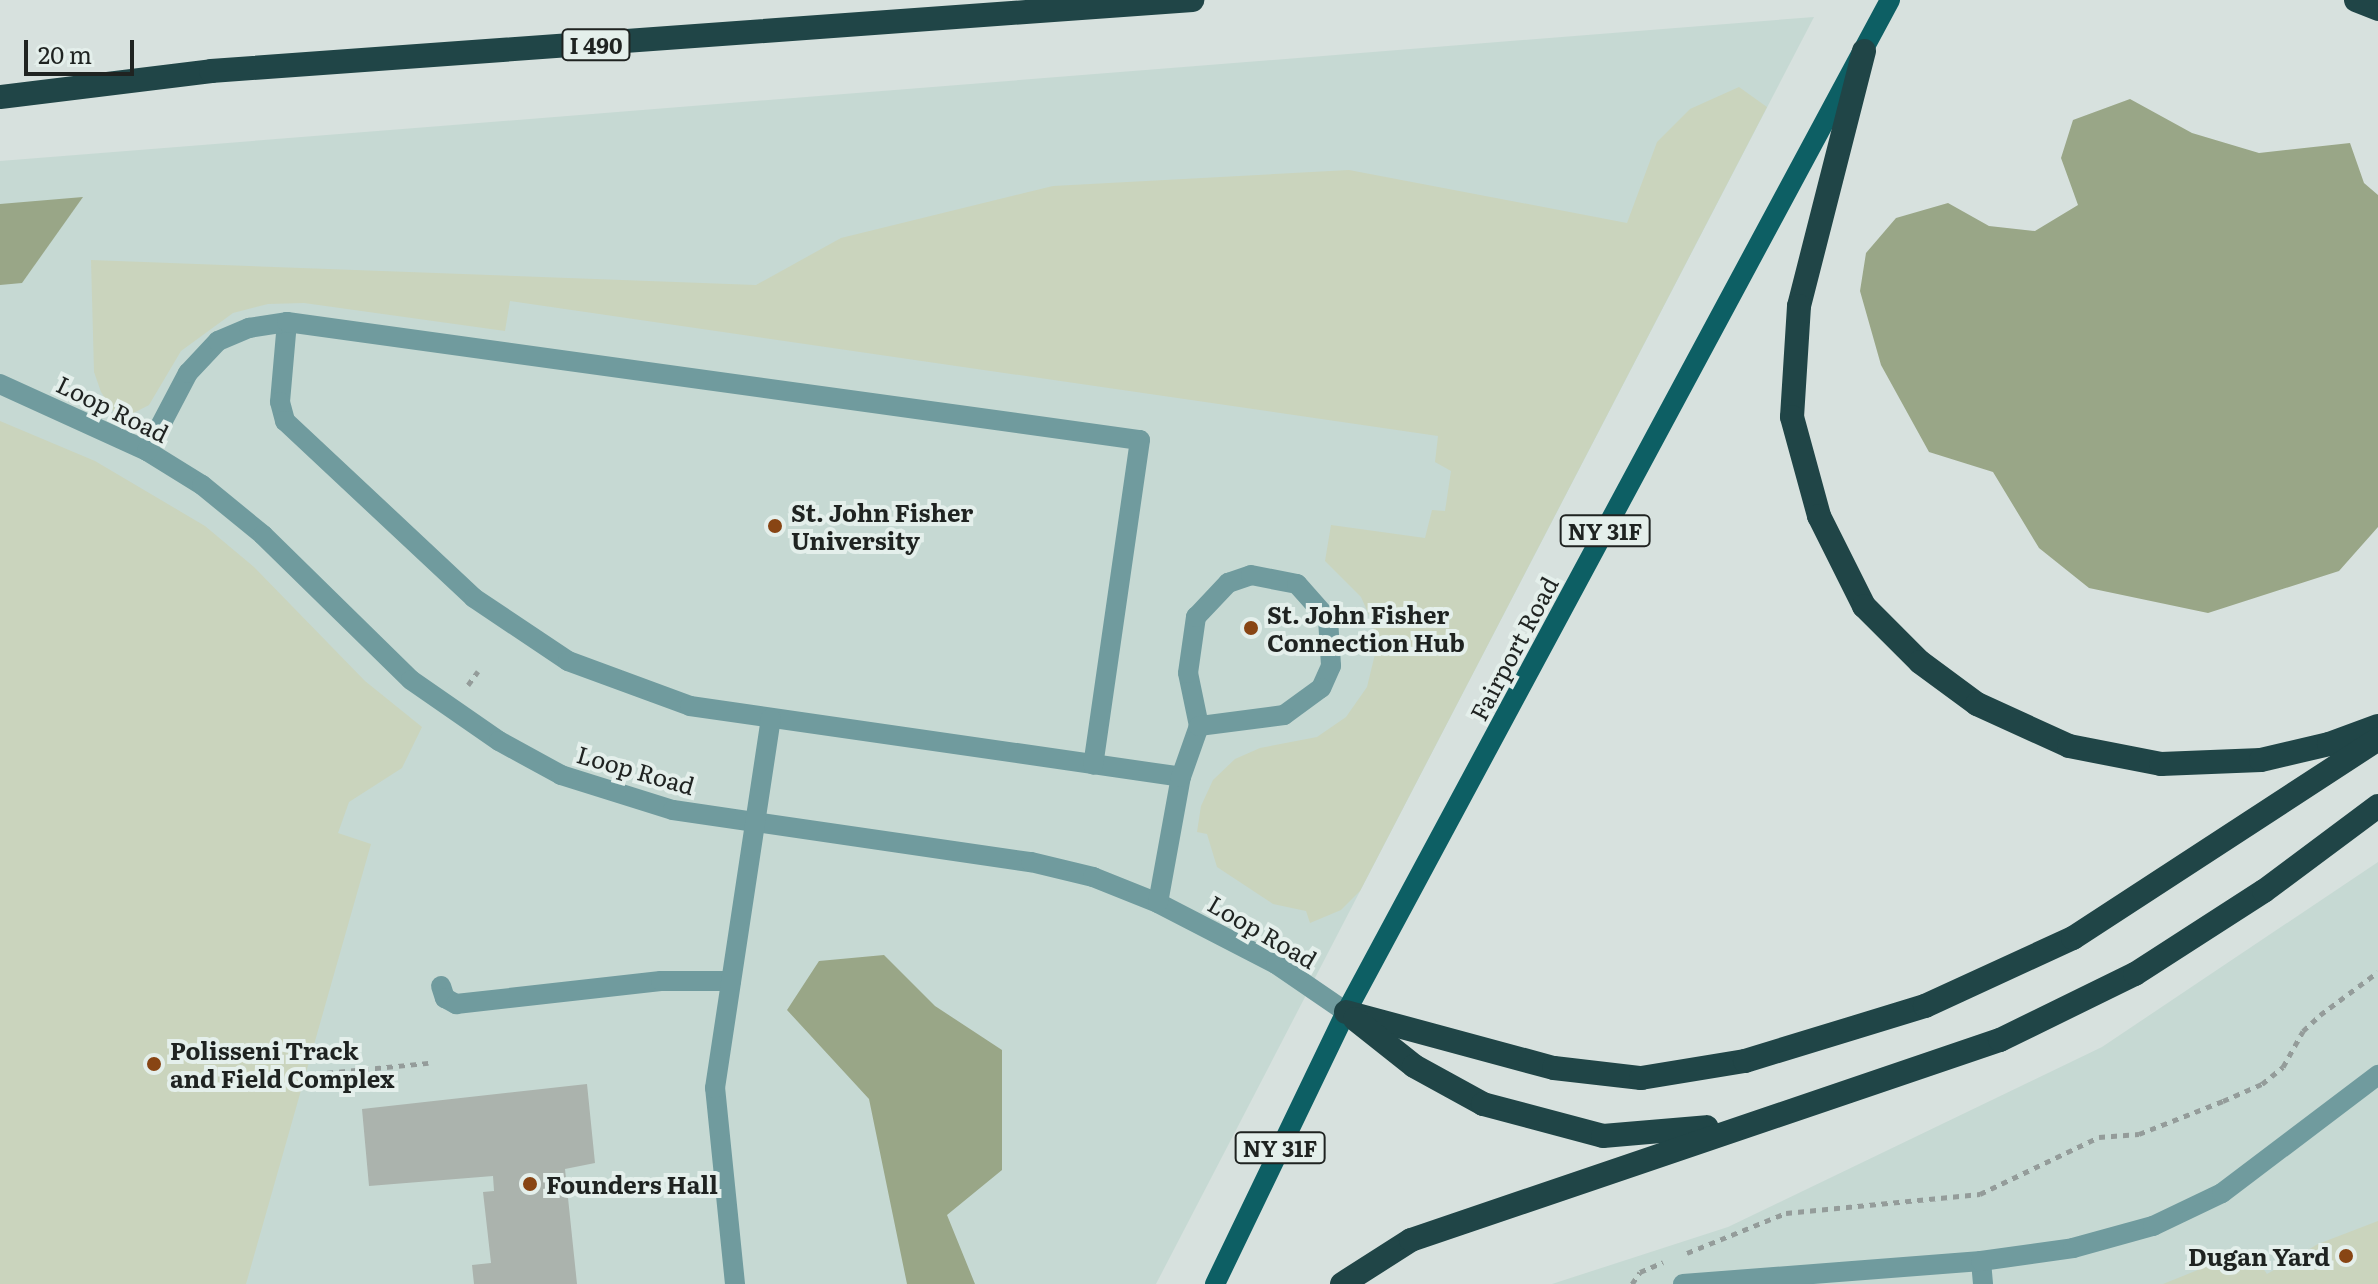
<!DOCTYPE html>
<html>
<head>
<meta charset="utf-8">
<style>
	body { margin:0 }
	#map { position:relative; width:2378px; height:1284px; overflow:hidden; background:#d7e1de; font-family:Literata,serif }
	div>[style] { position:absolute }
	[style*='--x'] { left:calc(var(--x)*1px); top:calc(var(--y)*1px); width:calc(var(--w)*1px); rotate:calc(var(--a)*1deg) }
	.built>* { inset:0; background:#c6d9d3 }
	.green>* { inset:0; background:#cad4bd }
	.forest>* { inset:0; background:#99a687 }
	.building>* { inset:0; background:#abb3ad }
	.path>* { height:5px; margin-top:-2.5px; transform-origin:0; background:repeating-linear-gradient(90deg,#949c9a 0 6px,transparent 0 12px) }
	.minor>* { height:20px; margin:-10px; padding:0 10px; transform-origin:10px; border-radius:10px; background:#709b9e }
	.major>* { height:20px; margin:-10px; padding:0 10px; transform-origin:10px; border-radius:10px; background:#0d5f64 }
	.highway>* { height:24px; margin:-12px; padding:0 12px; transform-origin:12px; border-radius:12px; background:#204547 }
	.dots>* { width:22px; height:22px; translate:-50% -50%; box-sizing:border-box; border:4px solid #e4efeb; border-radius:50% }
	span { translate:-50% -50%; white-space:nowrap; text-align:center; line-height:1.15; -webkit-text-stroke:8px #e4efeb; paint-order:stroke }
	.shield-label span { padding:2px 6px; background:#e4efeb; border:2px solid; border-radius:6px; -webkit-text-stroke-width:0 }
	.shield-label { font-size:22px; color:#1f2321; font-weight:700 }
	.street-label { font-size:24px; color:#1f2321 }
	.poi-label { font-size:24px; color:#1f2321; font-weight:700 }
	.left { translate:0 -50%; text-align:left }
	.right { translate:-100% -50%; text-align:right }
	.scale { position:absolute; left:24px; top:40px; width:110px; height:36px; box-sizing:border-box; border:4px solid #1f2321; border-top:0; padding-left:10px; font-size:24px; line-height:28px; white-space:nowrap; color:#1f2321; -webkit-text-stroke:6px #e4efeb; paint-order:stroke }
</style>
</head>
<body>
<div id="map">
	<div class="built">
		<i style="clip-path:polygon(1814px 17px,1156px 1284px,0 1284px,0 161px)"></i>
		<i style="clip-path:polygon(2378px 862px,2378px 1284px,1552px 1284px,1728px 1227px,2102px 1047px)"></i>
	</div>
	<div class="green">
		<i style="clip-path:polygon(1739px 87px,1767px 107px,1360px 891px,1341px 910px,1310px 923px,1306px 911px,1273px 904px,1217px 867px,1207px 834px,1197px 832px,1201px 806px,1213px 780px,1235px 759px,1260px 748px,1317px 737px,1346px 717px,1367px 687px,1375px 654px,1373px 624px,1361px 597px,1325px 561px,1331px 525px,1425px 538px,1432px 510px,1445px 511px,1451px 471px,1435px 462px,1438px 436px,510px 301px,505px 331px,304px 303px,268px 304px,233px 313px,181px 351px,149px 405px,124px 418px,115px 414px,101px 392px,94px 372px,91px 260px,756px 285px,841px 238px,1053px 186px,1349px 170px,1627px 223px,1657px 142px,1690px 109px)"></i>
		<i style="clip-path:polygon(0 421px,95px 461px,205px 526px,254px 567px,365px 681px,422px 727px,402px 768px,349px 802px,338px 833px,371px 844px,246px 1284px,0 1284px)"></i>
		<i style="clip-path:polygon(2378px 1221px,2378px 1284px,2163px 1284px,2250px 1249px,2267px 1274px,2318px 1244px)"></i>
	</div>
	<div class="forest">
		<i style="clip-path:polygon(2130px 99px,2192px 133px,2259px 153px,2350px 143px,2364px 183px,2378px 195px,2378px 527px,2339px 571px,2208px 613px,2089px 588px,2039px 548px,1993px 472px,1929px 452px,1881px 365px,1860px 291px,1866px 253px,1896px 218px,1948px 203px,1989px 226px,2035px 231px,2078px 205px,2061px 158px,2073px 120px)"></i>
		<i style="clip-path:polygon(83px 197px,22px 283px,0 285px,0 204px)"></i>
		<i style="clip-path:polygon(884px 955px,935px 1006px,1002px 1050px,1002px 1170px,947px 1215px,975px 1284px,907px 1284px,869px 1099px,787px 1010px,819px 961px)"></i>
	</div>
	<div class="building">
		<i style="clip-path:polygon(587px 1084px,595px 1163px,565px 1169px,577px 1284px,474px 1284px,472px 1265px,491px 1263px,483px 1192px,494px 1191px,493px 1176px,369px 1186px,362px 1109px)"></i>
	</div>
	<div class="path">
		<i style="--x:468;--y:685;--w:17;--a:-54"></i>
		<i style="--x:315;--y:1074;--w:114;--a:-5.6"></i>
		<i style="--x:1687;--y:1253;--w:107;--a:-22"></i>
		<i style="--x:1786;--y:1213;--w:195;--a:-5.6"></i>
		<i style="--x:1980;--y:1194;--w:132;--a:-25.6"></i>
		<i style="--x:2099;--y:1137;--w:40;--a:-4.3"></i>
		<i style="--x:2139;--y:1134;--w:90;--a:-21.4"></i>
		<i style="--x:2223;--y:1101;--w:43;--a:-23.6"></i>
		<i style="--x:2262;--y:1084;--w:27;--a:-39"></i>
		<i style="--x:2283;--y:1067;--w:41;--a:-60.9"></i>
		<i style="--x:2303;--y:1031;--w:23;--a:-43"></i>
		<i style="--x:2320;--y:1015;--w:72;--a:-36.6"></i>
		<i style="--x:1632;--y:1284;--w:14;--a:-56"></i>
		<i style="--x:1640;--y:1272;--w:25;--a:-23"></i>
	</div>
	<div class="minor">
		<i style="--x:287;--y:322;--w:80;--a:95"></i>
		<i style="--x:280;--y:402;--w:20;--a:75"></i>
		<i style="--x:285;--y:421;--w:259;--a:43.1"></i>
		<i style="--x:474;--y:598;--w:113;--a:33.8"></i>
		<i style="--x:568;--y:661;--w:130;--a:20.2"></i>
		<i style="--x:690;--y:706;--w:496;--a:8.2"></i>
		<i style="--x:0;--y:384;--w:162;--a:24.5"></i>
		<i style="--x:147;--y:451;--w:65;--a:31.7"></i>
		<i style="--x:202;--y:485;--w:79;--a:39.3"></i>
		<i style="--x:263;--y:535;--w:207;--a:44.4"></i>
		<i style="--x:411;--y:680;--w:107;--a:34.7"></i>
		<i style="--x:499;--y:741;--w:71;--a:28.7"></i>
		<i style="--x:561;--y:775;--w:117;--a:17.4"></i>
		<i style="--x:673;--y:810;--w:362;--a:8.3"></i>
		<i style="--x:1031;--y:862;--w:64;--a:13.6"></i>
		<i style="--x:1093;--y:877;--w:70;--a:21.8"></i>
		<i style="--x:1158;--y:903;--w:133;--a:27.3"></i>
		<i style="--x:1276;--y:964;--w:85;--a:34.4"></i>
		<i style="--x:147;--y:451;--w:88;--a:-62.3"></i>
		<i style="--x:188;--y:373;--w:44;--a:-46.8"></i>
		<i style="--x:218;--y:341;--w:34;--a:-23"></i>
		<i style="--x:249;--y:328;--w:38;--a:-9"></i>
		<i style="--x:287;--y:322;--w:861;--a:7.88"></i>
		<i style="--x:1140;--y:440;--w:328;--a:98.2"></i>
		<i style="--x:1158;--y:903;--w:128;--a:-79.7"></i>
		<i style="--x:1181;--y:777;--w:54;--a:-70.6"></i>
		<i style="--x:1199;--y:726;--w:54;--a:-101.7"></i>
		<i style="--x:1188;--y:673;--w:57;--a:-81.9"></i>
		<i style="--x:1196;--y:617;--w:47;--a:-46.7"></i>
		<i style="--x:1228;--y:583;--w:24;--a:-19"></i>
		<i style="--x:1251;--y:575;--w:47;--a:11.1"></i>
		<i style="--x:1297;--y:584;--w:47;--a:48.5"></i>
		<i style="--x:1328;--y:619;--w:47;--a:86.3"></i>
		<i style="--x:1331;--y:666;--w:24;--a:114"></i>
		<i style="--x:1321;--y:688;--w:46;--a:143.9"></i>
		<i style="--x:1284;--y:715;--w:86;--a:172.6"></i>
		<i style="--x:441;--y:986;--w:13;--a:72"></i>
		<i style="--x:445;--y:998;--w:13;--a:29"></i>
		<i style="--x:456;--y:1004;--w:206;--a:-6.4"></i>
		<i style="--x:661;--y:981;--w:70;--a:0"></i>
		<i style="--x:1981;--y:1261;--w:23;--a:85"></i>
		<i style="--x:735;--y:1284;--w:197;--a:-95.8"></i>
		<i style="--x:715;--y:1088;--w:374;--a:-81.4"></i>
		<i style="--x:1683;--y:1284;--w:299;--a:-4.4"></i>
		<i style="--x:1981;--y:1261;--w:93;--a:-8"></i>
		<i style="--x:2073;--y:1248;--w:83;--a:-15.4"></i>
		<i style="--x:2153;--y:1226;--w:76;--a:-25.6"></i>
		<i style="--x:2222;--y:1193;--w:196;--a:-37.1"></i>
	</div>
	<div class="major">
		<i style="--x:1215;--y:1284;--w:302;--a:-64.3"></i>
		<i style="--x:1346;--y:1012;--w:1149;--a:-61.74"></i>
	</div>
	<div class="highway">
		<i style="--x:2356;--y:0;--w:24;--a:22"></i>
		<i style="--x:1864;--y:51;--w:263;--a:104.3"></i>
		<i style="--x:1799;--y:306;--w:111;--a:93.6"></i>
		<i style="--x:1792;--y:417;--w:103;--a:74.7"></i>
		<i style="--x:1819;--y:516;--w:101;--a:63.4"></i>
		<i style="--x:1864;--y:606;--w:79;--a:45"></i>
		<i style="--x:1920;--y:662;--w:71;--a:36.4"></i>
		<i style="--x:1977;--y:704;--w:101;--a:24.5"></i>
		<i style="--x:2069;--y:746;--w:94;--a:11.1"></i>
		<i style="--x:2161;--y:764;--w:100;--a:-2.3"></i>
		<i style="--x:2261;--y:760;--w:70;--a:-13.2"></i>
		<i style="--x:2329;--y:744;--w:52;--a:-20.2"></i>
		<i style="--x:0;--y:97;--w:213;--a:-7"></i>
		<i style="--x:211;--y:71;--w:984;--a:-4.14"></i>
		<i style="--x:1346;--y:1012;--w:215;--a:15.1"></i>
		<i style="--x:1554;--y:1068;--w:88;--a:6.6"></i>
		<i style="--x:1641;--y:1078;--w:105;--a:-9.3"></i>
		<i style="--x:1745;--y:1061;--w:188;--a:-17"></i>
		<i style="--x:1925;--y:1006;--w:163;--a:-24.7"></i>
		<i style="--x:2073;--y:938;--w:364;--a:-33.1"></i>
		<i style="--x:1355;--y:1019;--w:75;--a:38.5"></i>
		<i style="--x:1414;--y:1066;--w:79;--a:28.8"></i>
		<i style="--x:1483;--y:1104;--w:124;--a:14.9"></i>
		<i style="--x:1603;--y:1136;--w:104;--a:-4.9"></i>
		<i style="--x:1342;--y:1284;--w:82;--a:-32.5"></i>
		<i style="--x:1411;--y:1240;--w:622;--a:-18.76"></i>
		<i style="--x:2000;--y:1040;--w:150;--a:-26.1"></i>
		<i style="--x:2135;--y:974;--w:153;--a:-32.8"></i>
		<i style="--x:2264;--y:891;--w:142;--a:-36.7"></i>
	</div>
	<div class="dots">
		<i style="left:775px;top:526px;background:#884514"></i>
		<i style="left:1251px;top:628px;background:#884514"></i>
		<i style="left:154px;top:1064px;background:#884514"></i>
		<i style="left:530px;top:1184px;background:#884514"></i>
		<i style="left:2346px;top:1256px;background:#884514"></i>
	</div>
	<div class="shield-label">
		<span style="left:596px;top:45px">I 490</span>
		<span style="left:1605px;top:531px">NY 31F</span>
		<span style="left:1280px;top:1148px">NY 31F</span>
	</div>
	<div class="street-label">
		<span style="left:113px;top:408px;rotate:26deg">Loop Road</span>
		<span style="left:1513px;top:648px;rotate:-62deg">Fairport Road</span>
		<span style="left:636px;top:769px;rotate:16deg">Loop Road</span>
		<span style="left:1263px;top:931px;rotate:30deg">Loop Road</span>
	</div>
	<div class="poi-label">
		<span class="left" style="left:791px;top:526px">St. John Fisher<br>University</span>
		<span class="left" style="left:1267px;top:628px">St. John Fisher<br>Connection Hub</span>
		<span class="left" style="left:170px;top:1064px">Polisseni Track<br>and Field Complex</span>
		<span class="left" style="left:546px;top:1184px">Founders Hall</span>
		<span class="right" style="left:2330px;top:1256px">Dugan Yard</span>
	</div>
	<div class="scale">20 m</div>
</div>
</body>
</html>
